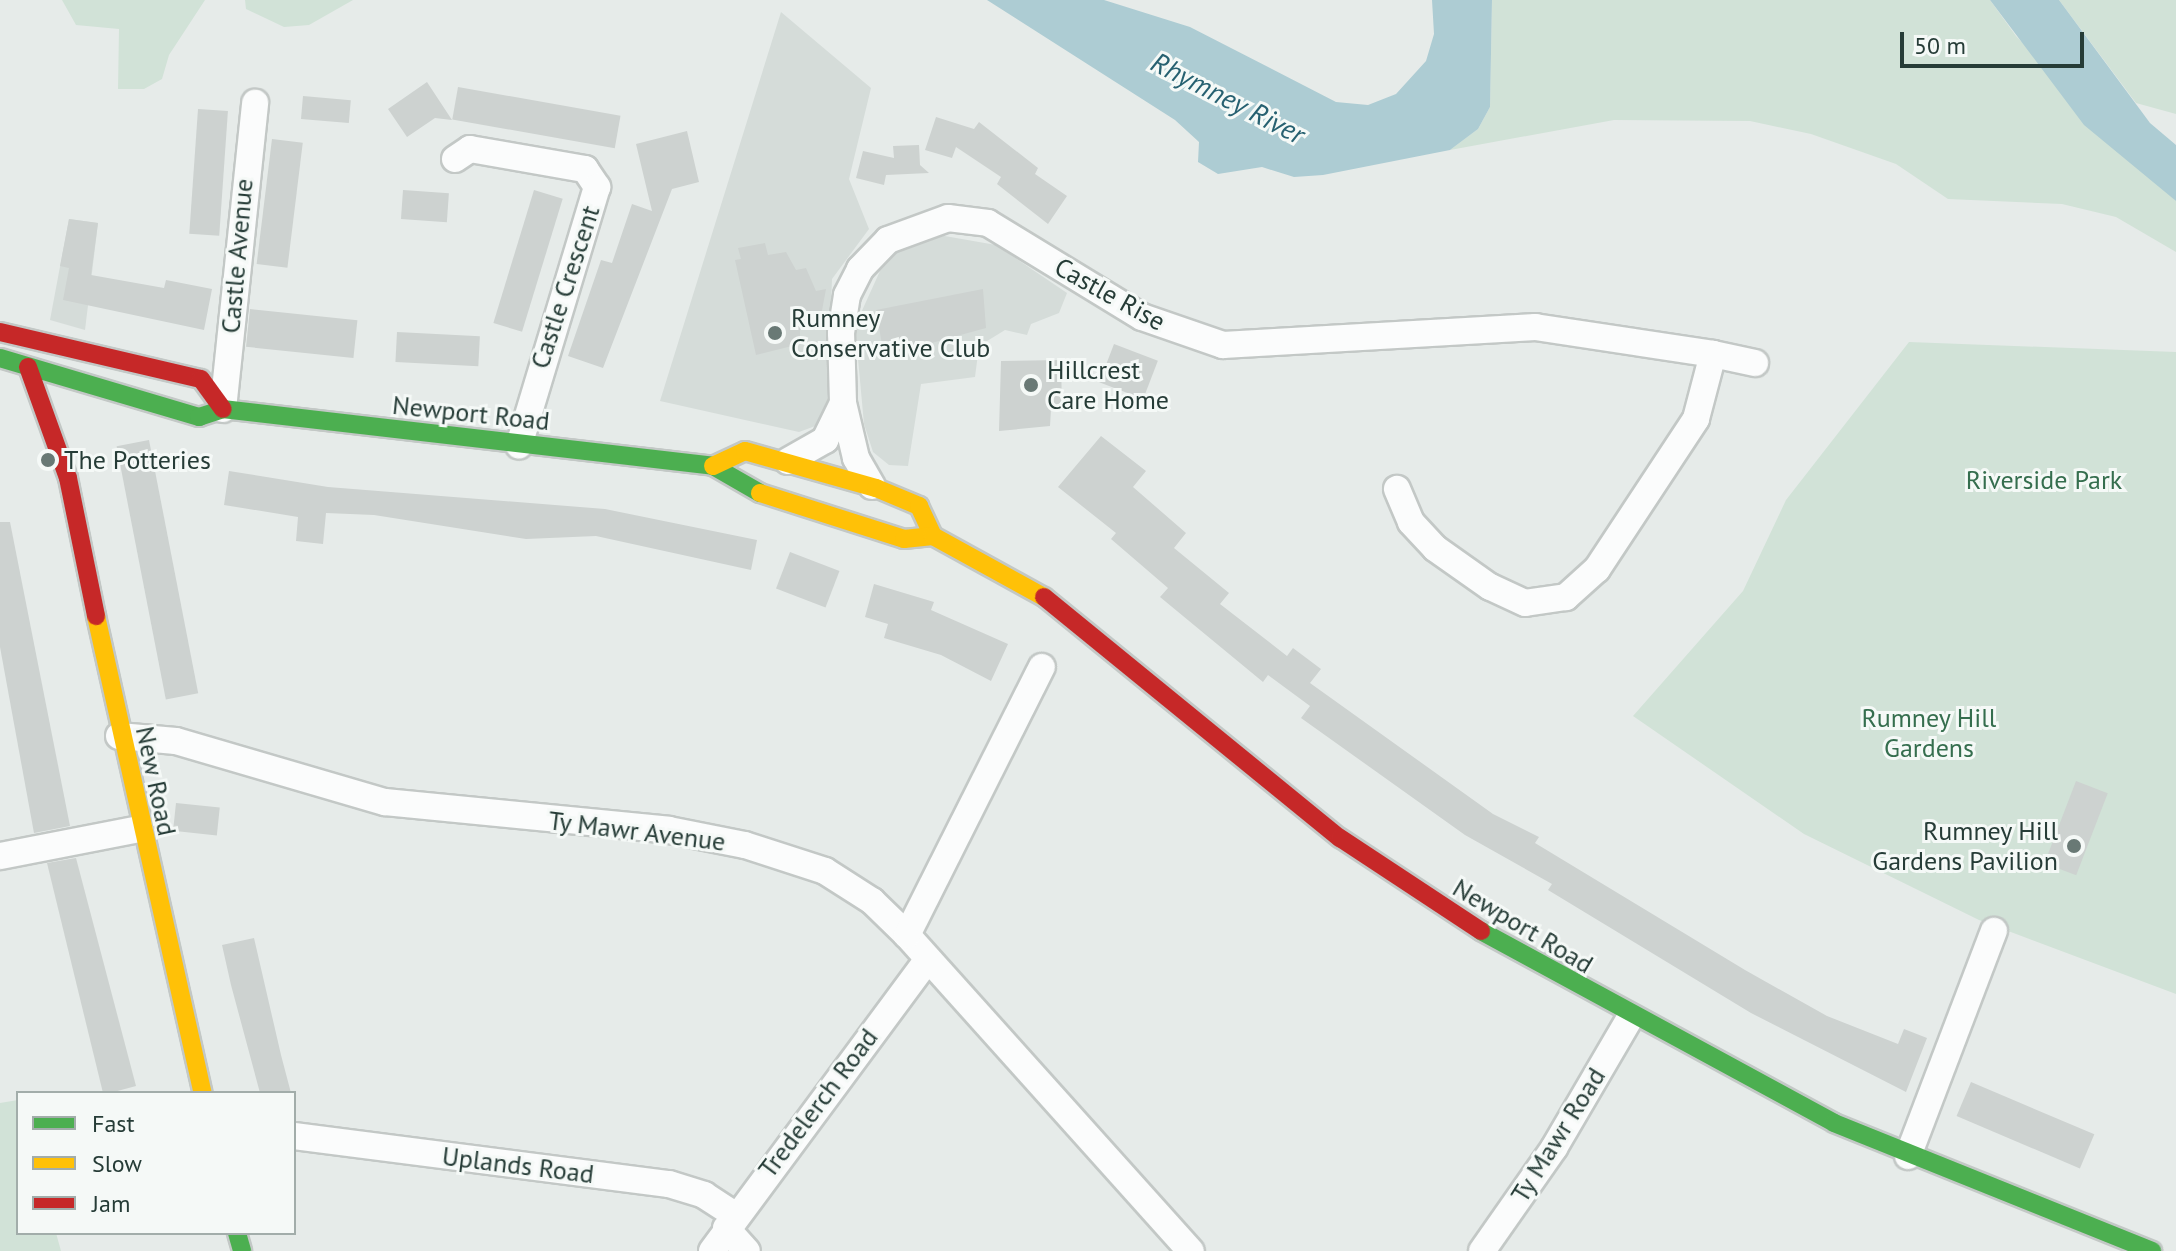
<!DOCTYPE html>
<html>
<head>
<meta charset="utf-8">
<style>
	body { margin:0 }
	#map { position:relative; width:2176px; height:1251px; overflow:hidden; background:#e6ebe9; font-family:"PT Sans",sans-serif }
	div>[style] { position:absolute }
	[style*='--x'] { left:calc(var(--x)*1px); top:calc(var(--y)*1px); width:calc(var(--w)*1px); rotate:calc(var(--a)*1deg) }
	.built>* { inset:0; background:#d5dcd9 }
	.green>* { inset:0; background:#d1e2d7 }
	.water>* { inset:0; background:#adccd3 }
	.building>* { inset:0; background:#cdd2d0; transform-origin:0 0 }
	.roads { filter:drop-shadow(2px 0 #c3c8c6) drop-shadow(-2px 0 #c3c8c6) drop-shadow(0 2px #c3c8c6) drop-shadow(0 -2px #c3c8c6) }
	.street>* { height:26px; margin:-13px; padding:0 13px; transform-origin:13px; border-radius:13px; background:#fbfcfc }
	.fast>* { height:18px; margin:-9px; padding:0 9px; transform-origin:9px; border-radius:9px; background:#4caf50 }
	.slow>* { height:18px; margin:-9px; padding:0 9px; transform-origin:9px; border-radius:9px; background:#ffc107 }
	.jam>* { height:18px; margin:-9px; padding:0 9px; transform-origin:9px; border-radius:9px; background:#c62828 }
	.dots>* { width:22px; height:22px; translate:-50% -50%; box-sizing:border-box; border:4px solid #f5f9f7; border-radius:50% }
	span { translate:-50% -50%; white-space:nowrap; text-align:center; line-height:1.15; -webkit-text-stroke:6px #f5f9f7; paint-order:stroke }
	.street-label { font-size:26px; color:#263c37 }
	.poi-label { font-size:26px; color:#263c37 }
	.left { translate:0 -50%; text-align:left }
	.right { translate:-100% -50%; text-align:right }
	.park-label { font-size:26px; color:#356e4e }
	.water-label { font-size:28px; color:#276171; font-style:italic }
	.legend { position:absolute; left:16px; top:1091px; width:280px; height:144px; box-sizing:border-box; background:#f5f9f7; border:2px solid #a2adaa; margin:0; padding:10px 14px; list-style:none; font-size:24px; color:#263c37 }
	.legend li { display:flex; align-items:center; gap:16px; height:40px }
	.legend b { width:40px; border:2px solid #a2adaa }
	.scale { position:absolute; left:1900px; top:32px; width:184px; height:36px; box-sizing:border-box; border:4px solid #263c37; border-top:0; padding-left:10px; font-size:24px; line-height:28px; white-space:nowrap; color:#263c37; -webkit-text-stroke:6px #f5f9f7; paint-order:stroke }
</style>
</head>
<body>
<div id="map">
	<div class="built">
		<i style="clip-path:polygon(781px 12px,871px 88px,849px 179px,869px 229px,832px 279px,827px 410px,818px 425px,799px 432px,660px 401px)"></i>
		<i style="clip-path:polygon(69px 219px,98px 223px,85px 330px,50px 320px)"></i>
		<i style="clip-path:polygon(939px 235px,996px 245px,1067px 293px,1059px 313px,1031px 324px,1027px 335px,1005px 330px,979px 346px,975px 377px,921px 384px,908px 466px,889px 465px,873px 452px,864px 424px,855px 326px,880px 271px,902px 248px)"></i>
	</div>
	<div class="green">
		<i style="clip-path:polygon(62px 0,205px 0,169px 55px,162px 79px,144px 89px,118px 89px,119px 29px,76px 25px)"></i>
		<i style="clip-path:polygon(245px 0,353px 0,309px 25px,284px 27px,246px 9px)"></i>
		<i style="clip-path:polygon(1492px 0,1990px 0,2016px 36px,2176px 201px,2176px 252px,2116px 217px,2062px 204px,1948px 199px,1896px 164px,1811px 134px,1750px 121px,1614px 120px,1450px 150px,1478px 129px,1490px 107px)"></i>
		<i style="clip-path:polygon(2059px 0,2176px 0,2176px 114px,2136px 103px)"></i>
		<i style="clip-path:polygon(1909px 342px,2176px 352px,2176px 994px,1979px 920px,1804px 834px,1633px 716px,1743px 591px,1786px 500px)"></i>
		<i style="clip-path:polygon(18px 1100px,18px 1233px,56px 1233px,61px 1251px,0 1251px,0 1103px)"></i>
	</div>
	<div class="water">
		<i style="clip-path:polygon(987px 0,1104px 0,1190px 27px,1336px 102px,1368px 105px,1396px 94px,1426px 61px,1434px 34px,1432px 0,1492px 0,1490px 107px,1478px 129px,1450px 150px,1323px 175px,1294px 177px,1262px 167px,1218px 174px,1198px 162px,1199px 142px,1175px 120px)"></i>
		<i style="clip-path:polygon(1990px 0,2059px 0,2150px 123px,2176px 145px,2176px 201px,2084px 125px)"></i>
	</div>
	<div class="building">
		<i style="clip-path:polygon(427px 82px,452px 120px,435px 118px,407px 137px,388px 109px)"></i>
		<i style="left:458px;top:87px;width:165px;height:33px;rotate:10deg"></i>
		<i style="left:303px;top:96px;width:48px;height:23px;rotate:5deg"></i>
		<i style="left:198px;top:109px;width:30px;height:125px;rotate:4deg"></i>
		<i style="clip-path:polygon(936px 117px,974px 129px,979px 122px,1038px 168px,1035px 174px,1067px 196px,1048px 224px,997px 184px,1001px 177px,956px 147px,952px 158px,925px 150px)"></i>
		<i style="clip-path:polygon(687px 131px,699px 182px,672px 189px,603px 368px,568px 356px,601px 260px,612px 263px,632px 204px,652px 211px,636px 144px)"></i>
		<i style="left:272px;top:139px;width:31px;height:126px;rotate:7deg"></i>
		<i style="clip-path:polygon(919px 145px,920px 165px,929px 173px,886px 175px,884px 185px,856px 178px,863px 151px,894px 158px,893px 146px)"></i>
		<i style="left:403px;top:190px;width:46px;height:29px;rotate:4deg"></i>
		<i style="left:534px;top:190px;width:30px;height:139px;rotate:17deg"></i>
		<i style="clip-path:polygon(69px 219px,98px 223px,91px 275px,164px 288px,166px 280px,212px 289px,204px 330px,63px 300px,69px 268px,60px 266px)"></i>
		<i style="clip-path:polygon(765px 243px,768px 255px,786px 252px,796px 270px,806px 268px,816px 291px,826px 289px,821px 316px,800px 319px,800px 344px,756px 355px,735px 260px,741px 259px,738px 248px)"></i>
		<i style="clip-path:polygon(983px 289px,986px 328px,884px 356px,876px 310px)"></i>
		<i style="left:250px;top:309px;width:108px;height:38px;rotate:6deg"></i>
		<i style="left:397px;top:332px;width:83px;height:30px;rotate:3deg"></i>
		<i style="left:1114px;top:344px;width:47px;height:41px;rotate:21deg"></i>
		<i style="clip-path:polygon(1061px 360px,1062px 409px,1051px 409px,1050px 426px,999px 431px,1001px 361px)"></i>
		<i style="clip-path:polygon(1101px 436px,1146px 471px,1133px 487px,1186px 533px,1174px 548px,1229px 593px,1220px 604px,1287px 656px,1293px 648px,1321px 669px,1310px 683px,1493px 814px,1539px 837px,1535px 843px,1745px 970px,1827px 1016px,1898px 1044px,1904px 1029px,1927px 1038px,1906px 1092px,1751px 1013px,1548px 890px,1552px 884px,1465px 835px,1301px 718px,1310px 706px,1268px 675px,1263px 682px,1160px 597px,1168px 588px,1111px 539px,1116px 533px,1058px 487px)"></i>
		<i style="left:149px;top:440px;width:258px;height:33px;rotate:79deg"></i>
		<i style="clip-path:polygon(229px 471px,328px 487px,605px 509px,757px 540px,751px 570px,596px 536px,526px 539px,374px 515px,326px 513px,323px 544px,296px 541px,298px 517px,224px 505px)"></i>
		<i style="clip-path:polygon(0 522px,10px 522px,70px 826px,34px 833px,0 647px)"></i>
		<i style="left:790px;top:552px;width:53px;height:39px;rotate:21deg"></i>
		<i style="clip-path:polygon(874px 584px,934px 602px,931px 610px,1008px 644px,991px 681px,941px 655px,884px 638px,888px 624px,865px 617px)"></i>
		<i style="left:2076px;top:781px;width:34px;height:88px;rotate:21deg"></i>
		<i style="left:176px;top:803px;width:44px;height:28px;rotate:6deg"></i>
		<i style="clip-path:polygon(76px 858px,136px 1086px,110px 1093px,103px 1093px,47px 863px)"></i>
		<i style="clip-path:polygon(254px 938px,281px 1055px,291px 1093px,260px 1093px,231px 985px,222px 945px)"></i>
		<i style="left:1971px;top:1082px;width:134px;height:37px;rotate:23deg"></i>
	</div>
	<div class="roads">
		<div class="street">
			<i style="--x:455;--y:159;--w:18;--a:-34"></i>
			<i style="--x:470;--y:149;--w:117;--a:9.9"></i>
			<i style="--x:585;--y:169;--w:22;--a:56"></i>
			<i style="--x:597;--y:187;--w:270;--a:106.8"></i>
			<i style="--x:1713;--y:354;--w:43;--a:12.1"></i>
			<i style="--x:223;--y:409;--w:308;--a:-84"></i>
			<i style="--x:788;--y:461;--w:43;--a:-29.6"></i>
			<i style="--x:825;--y:440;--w:41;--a:-64.1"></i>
			<i style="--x:872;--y:486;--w:32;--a:-120"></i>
			<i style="--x:856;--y:458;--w:57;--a:-103.3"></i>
			<i style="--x:843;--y:403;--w:70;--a:-91.6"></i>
			<i style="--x:841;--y:333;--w:38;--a:-81"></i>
			<i style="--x:847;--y:295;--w:29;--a:-63"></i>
			<i style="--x:860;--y:269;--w:40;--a:-46"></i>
			<i style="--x:888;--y:240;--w:64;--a:-20.1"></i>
			<i style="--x:948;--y:218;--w:40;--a:7.1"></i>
			<i style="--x:988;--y:223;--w:180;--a:31.4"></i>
			<i style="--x:1142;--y:317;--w:86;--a:19.1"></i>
			<i style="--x:1223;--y:345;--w:313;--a:-3.3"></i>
			<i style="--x:1535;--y:327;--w:180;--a:8.6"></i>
			<i style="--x:1713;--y:354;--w:67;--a:104.7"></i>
			<i style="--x:1696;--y:419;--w:180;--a:123.4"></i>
			<i style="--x:1597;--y:569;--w:42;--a:137.9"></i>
			<i style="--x:1566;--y:597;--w:41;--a:171.7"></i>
			<i style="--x:1525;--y:603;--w:38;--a:-155"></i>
			<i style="--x:1490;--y:587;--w:67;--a:-144.7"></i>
			<i style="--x:1435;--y:548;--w:35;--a:-133"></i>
			<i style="--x:1411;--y:522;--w:36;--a:-113"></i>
			<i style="--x:119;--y:736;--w:57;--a:5"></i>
			<i style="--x:176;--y:741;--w:218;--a:16.3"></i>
			<i style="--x:385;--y:802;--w:285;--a:5.6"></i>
			<i style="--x:669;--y:830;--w:77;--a:11.2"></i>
			<i style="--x:745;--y:845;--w:84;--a:18"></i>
			<i style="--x:825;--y:871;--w:56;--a:32.6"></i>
			<i style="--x:872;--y:901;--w:49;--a:44.2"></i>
			<i style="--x:907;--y:935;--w:425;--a:48.1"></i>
			<i style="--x:0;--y:856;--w:142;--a:-11"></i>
			<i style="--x:907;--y:935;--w:300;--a:-63.3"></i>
			<i style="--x:294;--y:1136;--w:378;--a:7.3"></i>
			<i style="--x:669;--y:1184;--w:37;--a:17"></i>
			<i style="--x:704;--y:1195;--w:37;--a:33"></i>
			<i style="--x:1908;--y:1156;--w:241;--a:-69.1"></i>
			<i style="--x:726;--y:1228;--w:31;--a:48"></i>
			<i style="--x:712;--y:1251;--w:363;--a:-53.5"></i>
			<i style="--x:1482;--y:1251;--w:126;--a:-55"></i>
			<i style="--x:1554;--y:1148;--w:151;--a:-59.7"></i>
		</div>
		<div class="fast">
			<i style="--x:0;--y:358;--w:208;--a:16.5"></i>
			<i style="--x:199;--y:417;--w:25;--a:-18"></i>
			<i style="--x:223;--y:409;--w:493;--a:6.6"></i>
			<i style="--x:713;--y:466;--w:54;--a:29.9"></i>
			<i style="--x:1481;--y:931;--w:402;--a:28.5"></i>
			<i style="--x:1834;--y:1123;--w:343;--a:21.9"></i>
			<i style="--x:237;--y:1233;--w:19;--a:74"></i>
		</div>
		<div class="slow">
			<i style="--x:713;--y:466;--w:35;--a:-25"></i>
			<i style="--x:745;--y:451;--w:136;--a:15.8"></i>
			<i style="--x:876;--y:488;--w:47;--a:22.7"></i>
			<i style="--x:919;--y:506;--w:33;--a:65"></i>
			<i style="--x:760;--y:493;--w:151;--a:17.7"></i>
			<i style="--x:904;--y:539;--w:29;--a:-6"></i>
			<i style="--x:933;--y:536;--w:127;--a:28.8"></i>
			<i style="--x:96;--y:616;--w:489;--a:77.4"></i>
		</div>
		<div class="jam">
			<i style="--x:0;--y:332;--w:206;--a:13.2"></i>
			<i style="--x:201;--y:379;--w:37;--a:54"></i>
			<i style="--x:28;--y:367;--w:118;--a:70.2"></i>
			<i style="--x:68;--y:478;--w:141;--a:78.5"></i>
			<i style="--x:1044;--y:597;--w:382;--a:39.2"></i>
			<i style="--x:1340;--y:838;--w:169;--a:33.4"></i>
		</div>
	</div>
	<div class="dots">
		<i style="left:775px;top:333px;background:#697975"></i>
		<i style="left:1031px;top:385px;background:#697975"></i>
		<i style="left:48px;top:460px;background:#697975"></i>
		<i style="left:2074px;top:846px;background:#697975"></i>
	</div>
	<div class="street-label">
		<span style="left:237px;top:256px;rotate:-85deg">Castle Avenue</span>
		<span style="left:565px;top:287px;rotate:-72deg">Castle Crescent</span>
		<span style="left:1110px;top:294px;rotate:29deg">Castle Rise</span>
		<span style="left:471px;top:413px;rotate:6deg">Newport Road</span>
		<span style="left:156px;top:781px;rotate:78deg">New Road</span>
		<span style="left:637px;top:831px;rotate:7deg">Ty Mawr Avenue</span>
		<span style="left:1523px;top:926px;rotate:31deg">Newport Road</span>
		<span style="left:818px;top:1103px;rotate:-53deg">Tredelerch Road</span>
		<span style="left:1558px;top:1135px;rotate:-58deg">Ty Mawr Road</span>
		<span style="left:518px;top:1165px;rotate:7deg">Uplands Road</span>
	</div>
	<div class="poi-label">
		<span class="left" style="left:791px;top:333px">Rumney<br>Conservative Club</span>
		<span class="left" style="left:1047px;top:385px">Hillcrest<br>Care Home</span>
		<span class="left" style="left:64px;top:460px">The Potteries</span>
		<span class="right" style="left:2058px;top:846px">Rumney Hill<br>Gardens Pavilion</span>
	</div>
	<div class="park-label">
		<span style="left:2044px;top:480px">Riverside Park</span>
		<span style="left:1929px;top:733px">Rumney Hill<br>Gardens</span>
	</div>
	<div class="water-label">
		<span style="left:1228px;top:98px;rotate:27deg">Rhymney River</span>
	</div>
	<ul class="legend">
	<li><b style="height:10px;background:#4caf50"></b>Fast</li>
	<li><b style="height:10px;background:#ffc107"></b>Slow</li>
	<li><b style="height:10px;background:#c62828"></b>Jam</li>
	</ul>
	<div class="scale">50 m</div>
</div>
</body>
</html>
